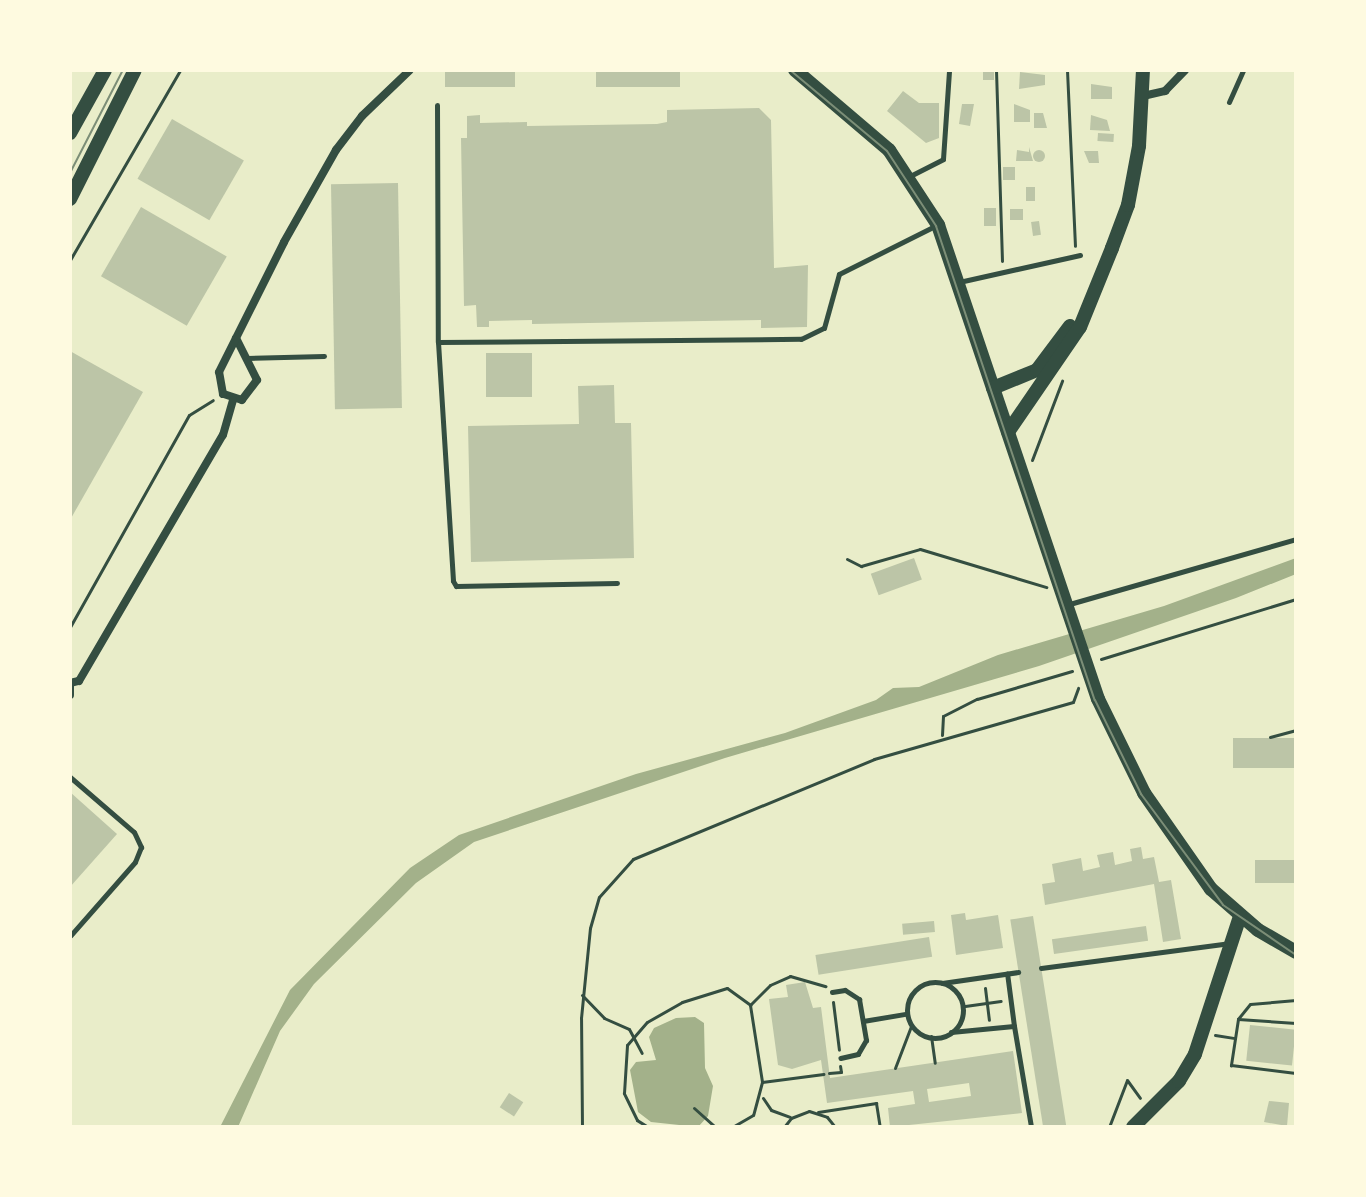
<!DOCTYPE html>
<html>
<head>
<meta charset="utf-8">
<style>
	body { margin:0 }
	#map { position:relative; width:1366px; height:1197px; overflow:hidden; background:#e9edc9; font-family:"Source Sans 3",sans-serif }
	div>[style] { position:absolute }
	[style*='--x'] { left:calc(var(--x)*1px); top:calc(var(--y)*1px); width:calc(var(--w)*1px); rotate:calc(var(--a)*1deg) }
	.water>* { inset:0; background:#a3b18a }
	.building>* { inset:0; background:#bcc5a7; transform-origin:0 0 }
	.round { border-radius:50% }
	.path>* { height:3px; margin:-1.5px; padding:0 1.5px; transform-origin:1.5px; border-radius:1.5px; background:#344e41 }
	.service>* { height:5px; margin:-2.5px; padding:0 2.5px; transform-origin:2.5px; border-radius:2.5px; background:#344e41 }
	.service>.ring { margin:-2.5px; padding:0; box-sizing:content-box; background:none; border:5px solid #344e41; border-radius:50% }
	.minor>* { height:8px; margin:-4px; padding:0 4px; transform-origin:4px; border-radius:4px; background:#344e41 }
	.secondary>* { height:14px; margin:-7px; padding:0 7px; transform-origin:7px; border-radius:7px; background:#344e41 }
	.tram>* { height:2px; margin:-1px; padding:0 1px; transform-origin:1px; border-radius:1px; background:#7c8e77 }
	span { translate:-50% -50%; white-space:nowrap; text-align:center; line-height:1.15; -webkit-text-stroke:6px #fefae0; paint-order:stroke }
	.frame { position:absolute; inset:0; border:72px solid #fefae0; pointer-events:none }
</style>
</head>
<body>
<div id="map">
	<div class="water">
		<i style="clip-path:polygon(1296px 558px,1296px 574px,1236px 598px,1039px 666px,725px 758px,474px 842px,416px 883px,314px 984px,280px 1031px,238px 1127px,220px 1127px,290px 990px,410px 868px,459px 835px,636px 774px,785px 733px,876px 700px,893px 688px,919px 687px,998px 655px,1164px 606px)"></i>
		<i style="clip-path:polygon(695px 1017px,704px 1023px,705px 1068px,713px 1086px,708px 1116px,698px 1127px,651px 1122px,638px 1112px,630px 1070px,636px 1062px,656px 1060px,649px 1037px,654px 1028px,676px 1018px)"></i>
	</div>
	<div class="building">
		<i style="left:445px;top:70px;width:70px;height:17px"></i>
		<i style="left:596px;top:70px;width:84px;height:17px"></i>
		<i style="left:983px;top:70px;width:11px;height:10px"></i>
		<i style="clip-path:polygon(1020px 72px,1045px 75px,1045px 85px,1019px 89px)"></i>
		<i style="clip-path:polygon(1091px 84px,1112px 87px,1112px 99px,1091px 99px)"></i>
		<i style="clip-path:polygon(903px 91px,919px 103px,939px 103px,939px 138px,926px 143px,887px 111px)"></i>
		<i style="clip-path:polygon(962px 104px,974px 104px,970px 126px,959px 124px)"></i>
		<i style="clip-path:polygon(1014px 104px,1030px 110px,1030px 122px,1014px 122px)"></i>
		<i style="clip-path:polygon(759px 108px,771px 120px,774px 268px,808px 265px,807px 327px,761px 328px,761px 320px,532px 324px,532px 320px,489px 321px,489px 327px,477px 327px,476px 305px,464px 306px,461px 138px,467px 138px,467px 116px,480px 115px,480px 123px,527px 122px,527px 126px,657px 124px,667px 122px,667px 110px)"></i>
		<i style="clip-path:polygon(1034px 113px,1043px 113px,1047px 128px,1034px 128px)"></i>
		<i style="clip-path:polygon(1091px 115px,1107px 120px,1110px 131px,1090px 130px)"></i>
		<i style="left:172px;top:119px;width:83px;height:69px;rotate:30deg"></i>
		<i style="left:1098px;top:133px;width:16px;height:8px;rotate:4deg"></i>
		<i style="clip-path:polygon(1029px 147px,1033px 161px,1016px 161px,1017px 150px,1029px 152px)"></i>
		<i class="round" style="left:1033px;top:150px;width:12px;height:12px"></i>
		<i style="clip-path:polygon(1084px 151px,1098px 151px,1099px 163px,1089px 163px)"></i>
		<i style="left:1003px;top:167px;width:12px;height:13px"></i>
		<i style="left:398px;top:183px;width:225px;height:67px;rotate:89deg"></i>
		<i style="left:1026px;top:187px;width:9px;height:14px"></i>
		<i style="left:141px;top:207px;width:99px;height:80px;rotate:30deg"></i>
		<i style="left:984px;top:208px;width:12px;height:18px"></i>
		<i style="left:1023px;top:209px;width:11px;height:13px;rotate:90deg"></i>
		<i style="left:1039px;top:221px;width:14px;height:8px;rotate:82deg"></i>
		<i style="clip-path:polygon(70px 351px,143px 392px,70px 520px)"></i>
		<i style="left:486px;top:353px;width:46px;height:44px"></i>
		<i style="clip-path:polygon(614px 385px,615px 423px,631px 423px,634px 558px,471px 562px,468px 426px,579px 424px,578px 386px)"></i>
		<i style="left:914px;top:558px;width:23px;height:46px;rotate:70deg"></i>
		<i style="left:1296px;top:738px;width:30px;height:63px;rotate:90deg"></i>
		<i style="clip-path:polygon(70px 792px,117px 834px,70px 887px)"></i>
		<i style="clip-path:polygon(1141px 847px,1143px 859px,1154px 857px,1159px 882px,1171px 880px,1181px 939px,1163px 942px,1154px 884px,1045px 905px,1042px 884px,1055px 882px,1052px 864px,1081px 858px,1083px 871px,1100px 867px,1097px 855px,1113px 852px,1115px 865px,1132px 861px,1130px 849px)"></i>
		<i style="left:1296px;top:860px;width:23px;height:41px;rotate:90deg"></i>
		<i style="clip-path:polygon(965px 913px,966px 920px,998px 915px,1003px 948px,956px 955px,951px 915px)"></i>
		<i style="left:1033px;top:916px;width:213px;height:23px;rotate:81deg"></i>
		<i style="left:934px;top:921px;width:11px;height:32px;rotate:85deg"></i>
		<i style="left:1146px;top:926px;width:15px;height:95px;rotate:82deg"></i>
		<i style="left:929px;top:937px;width:20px;height:115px;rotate:81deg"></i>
		<i style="clip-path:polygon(evenodd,805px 982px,813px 1008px,821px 1007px,830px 1078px,1013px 1051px,1022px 1113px,890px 1127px,888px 1108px,915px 1104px,913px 1091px,827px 1103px,821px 1060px,792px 1069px,778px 1065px,769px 999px,788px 997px,786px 985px,805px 982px,969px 1083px,971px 1096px,929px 1102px,927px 1089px,969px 1083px)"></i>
		<i style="left:1250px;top:1025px;width:46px;height:36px;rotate:6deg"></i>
		<i style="left:509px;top:1093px;width:17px;height:17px;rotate:33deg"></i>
		<i style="clip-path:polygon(1269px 1101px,1289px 1103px,1287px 1126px,1264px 1122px)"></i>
	</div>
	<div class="path">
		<i style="--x:996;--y:70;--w:191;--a:88.2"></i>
		<i style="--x:1067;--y:70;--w:176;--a:87.4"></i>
		<i style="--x:70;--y:260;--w:220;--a:-59.9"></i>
		<i style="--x:1032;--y:460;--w:85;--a:-69.2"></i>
		<i style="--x:847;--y:559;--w:16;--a:27"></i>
		<i style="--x:861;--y:566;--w:61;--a:-16.1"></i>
		<i style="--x:920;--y:549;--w:132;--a:16.8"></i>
		<i style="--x:70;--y:627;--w:243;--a:-60.7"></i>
		<i style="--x:189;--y:415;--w:28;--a:-32"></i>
		<i style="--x:1101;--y:659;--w:204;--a:-17.1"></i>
		<i style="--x:942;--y:735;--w:19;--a:-87"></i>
		<i style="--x:943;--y:716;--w:38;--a:-27"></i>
		<i style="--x:977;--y:699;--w:99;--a:-16.4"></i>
		<i style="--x:1270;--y:737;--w:27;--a:-15"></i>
		<i style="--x:985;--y:988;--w:32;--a:83"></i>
		<i style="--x:582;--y:995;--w:32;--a:46"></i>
		<i style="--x:604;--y:1018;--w:27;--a:24"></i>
		<i style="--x:629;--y:1029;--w:27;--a:62"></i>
		<i style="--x:1296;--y:1000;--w:46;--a:175"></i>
		<i style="--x:1250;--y:1004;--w:19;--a:129"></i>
		<i style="--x:1238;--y:1019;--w:47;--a:98.7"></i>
		<i style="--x:1231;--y:1065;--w:65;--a:7"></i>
		<i style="--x:833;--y:1002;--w:48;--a:82.9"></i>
		<i style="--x:750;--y:1005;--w:28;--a:-45"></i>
		<i style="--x:770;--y:985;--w:22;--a:-24"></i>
		<i style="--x:790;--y:976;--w:37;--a:16"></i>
		<i style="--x:965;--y:1006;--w:36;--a:-8"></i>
		<i style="--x:1238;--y:1019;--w:58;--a:3.9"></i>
		<i style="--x:1215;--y:1035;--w:20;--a:9"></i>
		<i style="--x:931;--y:1036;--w:27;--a:82"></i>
		<i style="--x:895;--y:1068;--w:45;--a:-69.1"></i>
		<i style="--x:829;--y:1073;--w:12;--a:-5"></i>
		<i style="--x:841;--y:1072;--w:6;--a:-99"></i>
		<i style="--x:762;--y:1082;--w:62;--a:-7.5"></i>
		<i style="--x:763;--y:1098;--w:14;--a:56"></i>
		<i style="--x:771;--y:1110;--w:20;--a:20"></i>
		<i style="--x:694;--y:1108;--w:28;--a:42"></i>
		<i style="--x:818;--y:1112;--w:59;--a:-8.8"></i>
		<i style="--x:876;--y:1103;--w:24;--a:81"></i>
		<i style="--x:582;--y:1127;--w:109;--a:-90.5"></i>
		<i style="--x:581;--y:1018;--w:90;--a:-84.3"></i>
		<i style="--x:590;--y:928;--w:32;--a:-74"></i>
		<i style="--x:599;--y:897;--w:51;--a:-48.2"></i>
		<i style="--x:633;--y:859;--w:261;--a:-22.5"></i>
		<i style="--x:874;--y:759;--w:207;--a:-16"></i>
		<i style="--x:1073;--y:702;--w:15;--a:-70"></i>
		<i style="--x:648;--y:1127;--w:13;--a:-148"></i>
		<i style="--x:637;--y:1120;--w:30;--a:-116"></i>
		<i style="--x:624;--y:1093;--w:48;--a:-86.4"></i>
		<i style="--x:627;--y:1045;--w:30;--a:-49"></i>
		<i style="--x:647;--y:1022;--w:40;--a:-29.7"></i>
		<i style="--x:682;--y:1002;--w:47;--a:-17.3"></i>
		<i style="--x:727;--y:988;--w:29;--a:36"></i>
		<i style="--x:750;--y:1005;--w:78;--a:81.1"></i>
		<i style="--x:762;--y:1082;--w:34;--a:105"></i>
		<i style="--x:753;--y:1115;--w:24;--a:150"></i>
		<i style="--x:784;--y:1127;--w:11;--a:-52"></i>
		<i style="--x:791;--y:1118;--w:19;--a:-21"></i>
		<i style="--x:809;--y:1111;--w:19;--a:18"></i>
		<i style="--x:827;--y:1117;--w:13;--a:51"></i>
		<i style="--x:1109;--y:1127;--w:50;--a:-69"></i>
		<i style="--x:1127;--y:1080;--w:22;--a:54"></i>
	</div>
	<div class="service">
		<i style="--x:1229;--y:102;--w:35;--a:-66"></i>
		<i style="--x:437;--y:105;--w:237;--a:89.8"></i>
		<i style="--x:438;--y:342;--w:363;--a:-0.5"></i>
		<i style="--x:801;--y:339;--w:25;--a:-26"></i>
		<i style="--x:824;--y:328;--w:56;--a:-74.5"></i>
		<i style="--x:839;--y:274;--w:110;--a:-26.6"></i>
		<i style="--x:910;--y:176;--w:37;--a:-27"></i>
		<i style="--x:943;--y:159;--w:89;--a:-86.1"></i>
		<i style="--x:959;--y:282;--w:124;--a:-12.6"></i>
		<i style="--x:438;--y:342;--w:239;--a:86.4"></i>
		<i style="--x:453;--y:581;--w:6;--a:59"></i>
		<i style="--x:456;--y:586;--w:161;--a:-1.1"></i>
		<i style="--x:247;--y:358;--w:77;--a:-1.5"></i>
		<i style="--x:1066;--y:605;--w:239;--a:-16"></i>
		<i style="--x:70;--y:777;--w:84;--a:40.7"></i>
		<i style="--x:134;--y:832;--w:17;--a:65"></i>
		<i style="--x:141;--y:847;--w:16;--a:112"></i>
		<i style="--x:135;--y:862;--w:98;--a:131.3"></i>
		<i style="--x:1041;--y:968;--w:191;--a:-7.5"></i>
		<i class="ring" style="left:907px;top:982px;width:51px;height:51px"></i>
		<i style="--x:942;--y:983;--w:77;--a:-8.2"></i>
		<i style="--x:832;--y:992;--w:13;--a:-9"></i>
		<i style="--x:845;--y:990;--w:17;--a:33"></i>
		<i style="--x:859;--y:999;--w:42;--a:80.3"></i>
		<i style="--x:866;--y:1040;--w:16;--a:120"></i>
		<i style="--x:858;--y:1054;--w:18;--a:167"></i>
		<i style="--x:863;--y:1021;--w:43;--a:-9.5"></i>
		<i style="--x:1014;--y:1026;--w:102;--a:80.4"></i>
		<i style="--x:951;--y:1032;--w:63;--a:-5.4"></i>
		<i style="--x:1014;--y:1026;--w:53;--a:-97.5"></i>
	</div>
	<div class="minor">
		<i style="--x:1143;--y:96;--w:23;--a:-13"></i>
		<i style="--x:1165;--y:91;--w:29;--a:-46"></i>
		<i style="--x:236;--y:338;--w:47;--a:63.4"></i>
		<i style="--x:257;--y:380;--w:25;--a:127"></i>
		<i style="--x:242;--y:400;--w:20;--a:-162"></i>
		<i style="--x:223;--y:394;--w:22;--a:-100"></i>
		<i style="--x:219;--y:372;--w:145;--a:-63.4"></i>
		<i style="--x:284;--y:242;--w:106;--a:-60.5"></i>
		<i style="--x:336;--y:150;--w:43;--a:-52.6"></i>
		<i style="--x:362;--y:116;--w:66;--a:-43.8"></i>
		<i style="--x:70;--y:683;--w:9;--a:-13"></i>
		<i style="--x:79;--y:681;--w:285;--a:-59.7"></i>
		<i style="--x:223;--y:435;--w:36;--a:-74"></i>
		<i style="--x:70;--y:685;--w:10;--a:90"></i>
	</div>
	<div class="secondary">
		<i style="--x:795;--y:70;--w:123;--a:40.4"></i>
		<i style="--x:889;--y:150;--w:90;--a:56.8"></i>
		<i style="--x:938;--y:225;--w:500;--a:71.35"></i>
		<i style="--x:1098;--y:699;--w:105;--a:63.9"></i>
		<i style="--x:1144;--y:793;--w:117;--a:55.1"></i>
		<i style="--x:1211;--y:889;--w:62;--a:41.1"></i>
		<i style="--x:1258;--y:930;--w:44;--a:30.1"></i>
		<i style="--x:70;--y:133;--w:72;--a:-60.9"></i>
		<i style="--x:70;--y:199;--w:144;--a:-63.3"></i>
		<i style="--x:993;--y:388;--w:48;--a:-22.2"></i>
		<i style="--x:1037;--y:370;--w:55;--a:-53.1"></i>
		<i style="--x:1008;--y:432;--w:127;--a:-55.6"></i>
		<i style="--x:1080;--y:327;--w:85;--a:-67.9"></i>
		<i style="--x:1112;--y:248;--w:46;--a:-69.6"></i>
		<i style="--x:1128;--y:205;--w:60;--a:-79.4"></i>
		<i style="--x:1139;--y:146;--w:76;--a:-87"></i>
		<i style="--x:1133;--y:1127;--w:65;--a:-45"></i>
		<i style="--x:1179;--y:1081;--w:31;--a:-59"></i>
		<i style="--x:1195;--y:1054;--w:145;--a:-71.9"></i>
	</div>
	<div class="tram">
		<i style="--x:790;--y:70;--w:126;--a:39.9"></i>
		<i style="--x:887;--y:151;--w:90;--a:56.8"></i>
		<i style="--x:936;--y:226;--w:500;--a:71.5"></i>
		<i style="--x:1095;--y:700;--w:105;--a:63.9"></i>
		<i style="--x:1141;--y:794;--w:138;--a:53.5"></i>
		<i style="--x:1223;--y:905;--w:88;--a:34.4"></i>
		<i style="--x:70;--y:173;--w:116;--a:-62.8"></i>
	</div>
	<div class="frame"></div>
</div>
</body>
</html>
